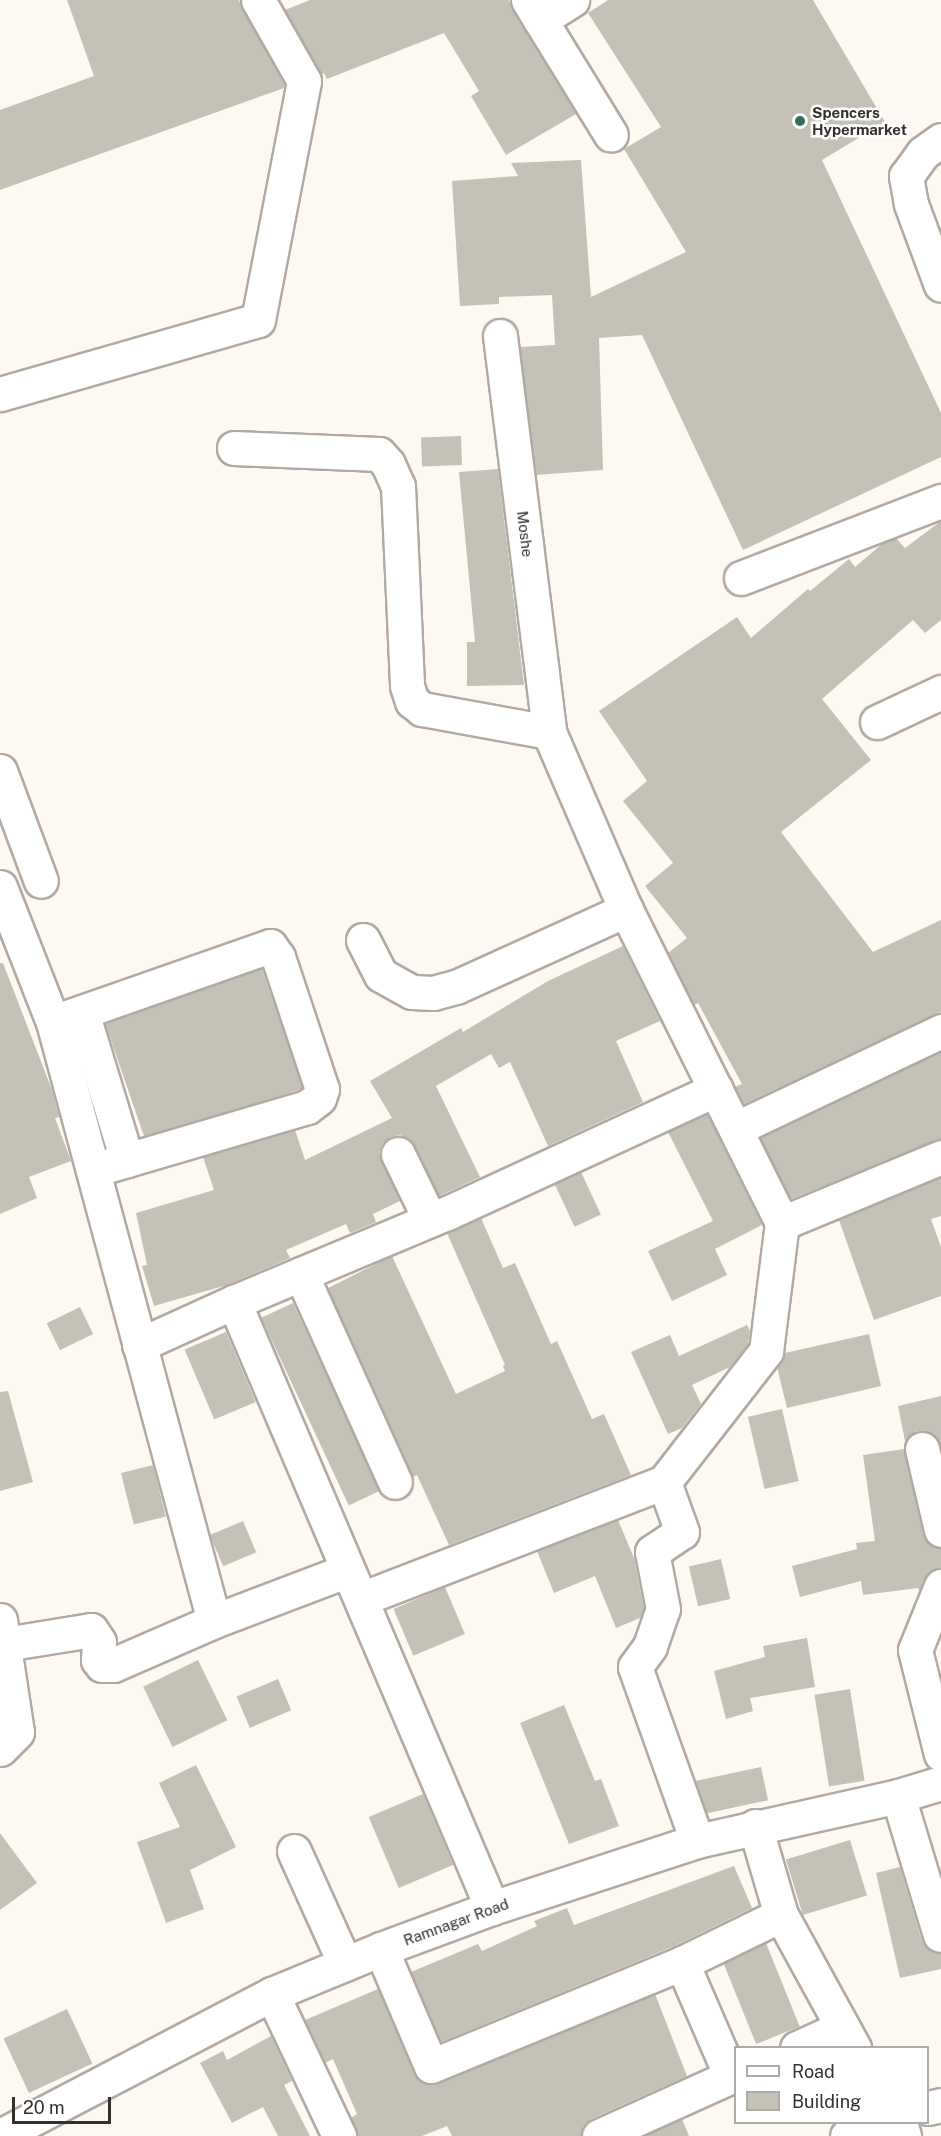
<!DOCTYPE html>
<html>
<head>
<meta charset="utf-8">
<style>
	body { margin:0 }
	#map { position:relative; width:941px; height:2136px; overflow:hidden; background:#fef8f2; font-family:"Public Sans",sans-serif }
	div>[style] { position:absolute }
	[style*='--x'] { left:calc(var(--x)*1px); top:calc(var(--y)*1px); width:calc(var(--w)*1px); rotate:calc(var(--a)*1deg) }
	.building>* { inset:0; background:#c4c1b7; transform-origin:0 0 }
	.roads { filter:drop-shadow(2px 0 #b1aaa2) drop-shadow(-2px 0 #b1aaa2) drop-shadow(0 2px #b1aaa2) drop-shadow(0 -2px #b1aaa2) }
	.minor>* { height:33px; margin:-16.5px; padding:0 16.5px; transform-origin:16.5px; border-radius:16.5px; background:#fff }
	.major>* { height:33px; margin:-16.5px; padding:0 16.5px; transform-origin:16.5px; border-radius:16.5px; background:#fff }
	.dots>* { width:16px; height:16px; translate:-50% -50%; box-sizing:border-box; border:3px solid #fff; border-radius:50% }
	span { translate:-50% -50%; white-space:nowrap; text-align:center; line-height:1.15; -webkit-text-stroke:5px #fff; paint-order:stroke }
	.poi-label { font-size:15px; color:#33302d; font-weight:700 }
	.left { translate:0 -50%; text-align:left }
	.street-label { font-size:15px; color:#33302d }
	.legend { position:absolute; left:734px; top:2046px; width:195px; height:78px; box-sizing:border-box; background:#fff; border:2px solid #adacab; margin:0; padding:8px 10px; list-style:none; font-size:18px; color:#33302d }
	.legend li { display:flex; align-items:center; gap:12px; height:30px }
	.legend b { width:30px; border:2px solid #adacab }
	.scale { position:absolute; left:12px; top:2097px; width:99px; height:27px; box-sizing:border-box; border:3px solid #33302d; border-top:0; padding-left:8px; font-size:18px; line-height:21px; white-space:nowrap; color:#33302d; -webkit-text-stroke:4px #fff; paint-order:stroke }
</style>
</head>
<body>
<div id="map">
	<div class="building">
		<i style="clip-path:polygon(67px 0,239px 0,242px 9px,284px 84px,284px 88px,0 190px,0 110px,94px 76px)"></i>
		<i style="clip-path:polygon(310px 0,509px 0,512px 10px,576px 114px,506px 155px,471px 96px,479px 91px,444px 33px,327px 79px,324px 73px,321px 75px,285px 10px)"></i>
		<i style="clip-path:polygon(608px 0,813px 0,885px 122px,822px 160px,941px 413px,941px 457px,743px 550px,642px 335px,599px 338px,603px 470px,536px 475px,520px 347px,555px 345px,552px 295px,499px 297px,499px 304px,460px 306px,452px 181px,518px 176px,511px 163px,581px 160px,591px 297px,686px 252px,624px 149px,661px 127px,588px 13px)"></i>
		<i style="left:461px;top:436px;width:29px;height:40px;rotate:88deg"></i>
		<i style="clip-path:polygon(498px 469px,524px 685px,467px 686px,467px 642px,475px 642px,459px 472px)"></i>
		<i style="clip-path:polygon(941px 521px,941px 620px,925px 633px,913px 620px,822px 699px,871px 760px,781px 832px,873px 952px,941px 920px,941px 1012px,744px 1104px,735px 1087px,742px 1084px,698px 1003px,694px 1005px,668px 953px,687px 938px,645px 886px,673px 863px,623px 801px,647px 781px,599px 711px,737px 617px,751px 638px,808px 589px,810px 591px,849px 559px,855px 567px,882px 544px,896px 538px,905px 548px)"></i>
		<i style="clip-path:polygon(623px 946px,660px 1021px,616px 1041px,643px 1102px,548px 1146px,510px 1062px,499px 1068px,491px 1054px,436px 1086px,480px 1177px,439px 1196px,415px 1145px,408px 1138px,400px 1135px,390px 1137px,382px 1144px,379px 1153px,400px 1201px,373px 1214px,376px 1222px,350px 1233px,346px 1224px,286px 1250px,290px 1258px,227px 1285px,154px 1306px,142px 1266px,147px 1265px,136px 1213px,214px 1190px,203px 1157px,295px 1130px,305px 1160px,392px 1118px,370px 1081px,461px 1028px,463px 1032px,548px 981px)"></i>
		<i style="clip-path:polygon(0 963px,3px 963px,52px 1090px,59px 1117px,55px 1118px,71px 1161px,29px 1177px,37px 1198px,0 1214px)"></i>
		<i style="left:262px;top:969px;width:126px;height:166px;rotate:71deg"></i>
		<i style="clip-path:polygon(941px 1052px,941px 1139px,791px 1199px,760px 1138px)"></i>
		<i style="clip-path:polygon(707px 1114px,762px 1225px,715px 1249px,727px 1275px,672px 1301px,648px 1251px,713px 1221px,668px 1132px)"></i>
		<i style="left:581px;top:1172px;width:47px;height:29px;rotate:65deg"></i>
		<i style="clip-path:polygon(941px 1177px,941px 1216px,931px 1219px,941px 1247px,941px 1296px,874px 1320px,839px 1220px)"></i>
		<i style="clip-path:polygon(481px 1218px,503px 1268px,515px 1263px,551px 1344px,557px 1341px,592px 1419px,604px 1414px,631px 1475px,449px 1545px,417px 1475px,413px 1477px,328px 1288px,392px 1256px,456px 1394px,505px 1371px,503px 1366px,505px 1365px,447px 1233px)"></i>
		<i style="left:293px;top:1303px;width:207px;height:35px;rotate:65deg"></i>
		<i style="left:80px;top:1307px;width:30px;height:37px;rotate:64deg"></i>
		<i style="clip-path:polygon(747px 1325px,750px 1331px,748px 1344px,730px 1367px,692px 1385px,701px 1404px,682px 1428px,668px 1434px,631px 1352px,670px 1335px,679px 1356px)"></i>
		<i style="left:226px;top:1332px;width:76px;height:45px;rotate:67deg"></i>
		<i style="clip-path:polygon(869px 1334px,881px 1386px,787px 1408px,777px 1367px,785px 1353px)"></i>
		<i style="clip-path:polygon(8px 1391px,33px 1482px,0 1491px,0 1392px)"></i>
		<i style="clip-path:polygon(941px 1396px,941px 1448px,936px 1437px,927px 1431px,917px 1431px,905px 1441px,898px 1406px)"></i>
		<i style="left:782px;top:1409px;width:74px;height:35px;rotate:77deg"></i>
		<i style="clip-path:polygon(904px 1449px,923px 1534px,928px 1543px,941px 1548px,941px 1568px,929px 1572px,919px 1591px,918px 1588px,863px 1595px,861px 1581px,800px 1597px,792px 1566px,857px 1549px,856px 1543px,875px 1541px,863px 1455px)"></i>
		<i style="left:153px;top:1465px;width:53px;height:33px;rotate:76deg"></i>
		<i style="clip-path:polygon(618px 1520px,634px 1558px,644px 1608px,640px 1618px,616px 1628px,595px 1576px,554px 1593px,537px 1551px)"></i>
		<i style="left:243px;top:1521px;width:34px;height:36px;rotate:67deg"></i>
		<i style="left:721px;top:1559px;width:41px;height:33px;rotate:77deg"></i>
		<i style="left:445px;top:1587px;width:51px;height:56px;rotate:67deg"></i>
		<i style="clip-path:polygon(807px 1638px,815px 1687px,750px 1698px,753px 1711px,726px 1719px,714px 1671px,765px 1657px,763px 1646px)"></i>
		<i style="left:198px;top:1660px;width:67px;height:61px;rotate:64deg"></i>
		<i style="left:278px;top:1679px;width:34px;height:45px;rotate:67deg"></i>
		<i style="left:850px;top:1689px;width:93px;height:36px;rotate:81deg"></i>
		<i style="clip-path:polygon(564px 1705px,595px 1781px,601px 1779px,619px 1826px,569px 1844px,520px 1723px)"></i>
		<i style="clip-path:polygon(196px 1765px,236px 1847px,190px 1870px,204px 1909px,166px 1923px,137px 1842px,180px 1827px,159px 1783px)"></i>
		<i style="left:761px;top:1767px;width:34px;height:67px;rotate:78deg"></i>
		<i style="left:423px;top:1794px;width:77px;height:59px;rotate:67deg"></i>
		<i style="clip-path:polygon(0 1833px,37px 1883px,0 1910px)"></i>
		<i style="left:850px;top:1840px;width:58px;height:67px;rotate:73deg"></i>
		<i style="clip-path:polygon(734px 1866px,752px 1908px,674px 1946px,441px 2042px,411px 1972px,478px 1944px,482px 1951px,537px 1926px,534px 1921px,567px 1908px,574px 1925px)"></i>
		<i style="clip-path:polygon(900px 1867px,922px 1941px,928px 1949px,941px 1953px,941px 1969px,900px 1978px,876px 1873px)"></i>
		<i style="left:766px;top:1943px;width:90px;height:47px;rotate:68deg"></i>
		<i style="clip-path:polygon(378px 1989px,414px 2073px,419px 2081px,428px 2084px,438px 2083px,655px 1994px,687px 2076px,591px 2119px,583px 2126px,581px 2136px,452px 2136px,447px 2126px,422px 2136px,357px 2136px,351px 2118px,357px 2114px,333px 2059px,325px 2063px,305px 2020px)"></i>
		<i style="left:67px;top:2009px;width:60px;height:70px;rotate:65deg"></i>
		<i style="clip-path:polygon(271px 2036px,292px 2081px,284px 2085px,310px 2136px,278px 2136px,263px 2107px,232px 2123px,200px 2063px,223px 2051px,227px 2060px)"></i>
		<i style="clip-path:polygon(682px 2119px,689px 2136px,644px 2136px)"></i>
	</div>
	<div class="roads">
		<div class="minor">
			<i style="--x:528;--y:0;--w:158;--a:58.4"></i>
			<i style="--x:540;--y:20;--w:38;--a:-32"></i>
			<i style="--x:941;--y:140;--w:22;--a:144"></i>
			<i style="--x:923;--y:153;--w:29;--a:126"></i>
			<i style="--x:906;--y:176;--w:28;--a:80"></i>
			<i style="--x:911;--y:204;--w:86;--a:69.7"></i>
			<i style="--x:500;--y:336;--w:399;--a:82.9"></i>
			<i style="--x:0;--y:394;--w:268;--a:-16"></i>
			<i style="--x:258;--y:320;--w:243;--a:-79.1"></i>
			<i style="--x:304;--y:81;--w:93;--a:-119.6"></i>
			<i style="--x:234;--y:448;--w:145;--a:2.4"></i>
			<i style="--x:379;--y:454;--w:13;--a:48"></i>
			<i style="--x:388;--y:464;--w:24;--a:66"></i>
			<i style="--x:398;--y:486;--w:200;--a:87.4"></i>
			<i style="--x:407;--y:686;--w:16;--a:72"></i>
			<i style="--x:412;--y:701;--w:13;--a:39"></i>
			<i style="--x:422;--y:709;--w:129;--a:10.3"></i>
			<i style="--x:549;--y:732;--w:194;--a:66.6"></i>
			<i style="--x:626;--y:910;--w:350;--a:63.5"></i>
			<i style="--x:782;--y:1223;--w:172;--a:-22.5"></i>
			<i style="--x:741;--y:578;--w:214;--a:-21.1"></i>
			<i style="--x:877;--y:722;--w:71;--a:-25.1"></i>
			<i style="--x:0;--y:771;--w:117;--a:69.6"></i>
			<i style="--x:0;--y:887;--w:145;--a:68.6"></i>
			<i style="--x:53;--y:1022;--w:620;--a:74.96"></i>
			<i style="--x:363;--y:940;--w:39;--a:63"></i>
			<i style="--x:381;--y:975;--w:35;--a:29"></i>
			<i style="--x:412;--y:992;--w:21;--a:3"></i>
			<i style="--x:433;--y:993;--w:24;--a:-15"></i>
			<i style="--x:456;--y:987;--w:187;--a:-24.4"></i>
			<i style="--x:82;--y:1012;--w:155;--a:73.1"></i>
			<i style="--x:53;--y:1022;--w:230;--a:-19.3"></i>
			<i style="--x:270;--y:946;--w:14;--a:54"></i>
			<i style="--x:278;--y:957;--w:139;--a:71.6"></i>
			<i style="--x:322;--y:1089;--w:9;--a:108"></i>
			<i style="--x:319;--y:1098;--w:15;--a:143"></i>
			<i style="--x:307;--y:1107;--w:223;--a:163.6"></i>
			<i style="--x:737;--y:1128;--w:226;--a:-25.4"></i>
			<i style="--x:398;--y:1154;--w:73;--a:64.1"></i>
			<i style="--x:301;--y:1274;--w:228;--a:65.7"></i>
			<i style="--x:139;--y:1345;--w:104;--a:-24.4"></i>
			<i style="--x:922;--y:1449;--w:83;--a:76.8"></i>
			<i style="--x:941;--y:1586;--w:69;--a:112.1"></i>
			<i style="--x:915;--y:1650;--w:107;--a:76"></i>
			<i style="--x:361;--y:1599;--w:325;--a:-21.1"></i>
			<i style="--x:0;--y:1620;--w:113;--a:81.4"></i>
			<i style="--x:17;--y:1732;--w:24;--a:135"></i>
			<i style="--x:5;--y:1644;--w:87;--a:-9.2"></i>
			<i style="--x:91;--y:1630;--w:14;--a:56"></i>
			<i style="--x:99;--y:1642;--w:18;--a:93"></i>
			<i style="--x:98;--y:1660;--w:6;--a:51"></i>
			<i style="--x:102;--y:1665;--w:11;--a:0"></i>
			<i style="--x:113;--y:1665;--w:110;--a:-23.5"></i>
			<i style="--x:214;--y:1621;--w:143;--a:-20.8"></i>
			<i style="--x:898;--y:1796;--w:145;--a:73.2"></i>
			<i style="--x:755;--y:1826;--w:93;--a:73.7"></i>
			<i style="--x:781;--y:1915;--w:152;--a:61.2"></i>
			<i style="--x:697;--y:1841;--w:185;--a:-109.6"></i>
			<i style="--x:635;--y:1667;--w:26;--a:-54"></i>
			<i style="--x:650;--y:1646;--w:39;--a:-71"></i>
			<i style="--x:663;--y:1609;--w:58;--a:-100.9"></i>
			<i style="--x:652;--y:1552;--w:36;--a:-34"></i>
			<i style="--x:682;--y:1532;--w:53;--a:-109.8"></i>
			<i style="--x:664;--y:1482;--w:166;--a:-52.1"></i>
			<i style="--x:766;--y:1351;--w:129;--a:-82.9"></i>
			<i style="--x:294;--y:1851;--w:124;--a:65.7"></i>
			<i style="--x:492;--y:1908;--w:659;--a:-113.06"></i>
			<i style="--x:234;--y:1302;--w:231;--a:-22.7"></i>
			<i style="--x:447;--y:1213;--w:296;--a:-24.7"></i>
			<i style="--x:381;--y:1949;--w:127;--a:66.9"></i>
			<i style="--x:431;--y:2066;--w:271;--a:-22.3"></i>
			<i style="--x:682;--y:1963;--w:110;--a:-25.9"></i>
			<i style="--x:682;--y:1963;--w:123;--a:66.6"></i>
			<i style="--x:272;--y:1994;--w:157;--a:64.7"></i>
			<i style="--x:797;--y:2048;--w:48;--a:-24.4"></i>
			<i style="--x:928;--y:2108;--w:13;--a:-13"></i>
			<i style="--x:900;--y:2122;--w:15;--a:74"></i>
			<i style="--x:599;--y:2136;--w:150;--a:-24.3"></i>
			<i style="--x:847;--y:2136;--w:36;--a:-23"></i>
		</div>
		<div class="major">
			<i style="--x:0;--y:2136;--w:307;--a:-27.6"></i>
			<i style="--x:272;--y:1994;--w:118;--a:-22.4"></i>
			<i style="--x:381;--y:1949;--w:118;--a:-20.3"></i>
			<i style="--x:492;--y:1908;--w:216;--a:-18.1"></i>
			<i style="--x:697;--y:1841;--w:206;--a:-12.6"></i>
			<i style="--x:898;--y:1796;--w:45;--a:-16.8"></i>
		</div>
	</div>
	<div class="dots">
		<i style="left:800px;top:121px;background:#2e7060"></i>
	</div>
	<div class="poi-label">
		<span class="left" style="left:812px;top:121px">Spencers<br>Hypermarket</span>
	</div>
	<div class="street-label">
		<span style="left:525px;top:534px;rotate:83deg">Moshe</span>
		<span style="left:456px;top:1922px;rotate:-20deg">Ramnagar Road</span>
	</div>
	<ul class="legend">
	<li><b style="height:8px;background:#fff"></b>Road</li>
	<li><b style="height:16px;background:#c4c1b7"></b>Building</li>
	</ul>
	<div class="scale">20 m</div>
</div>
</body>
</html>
